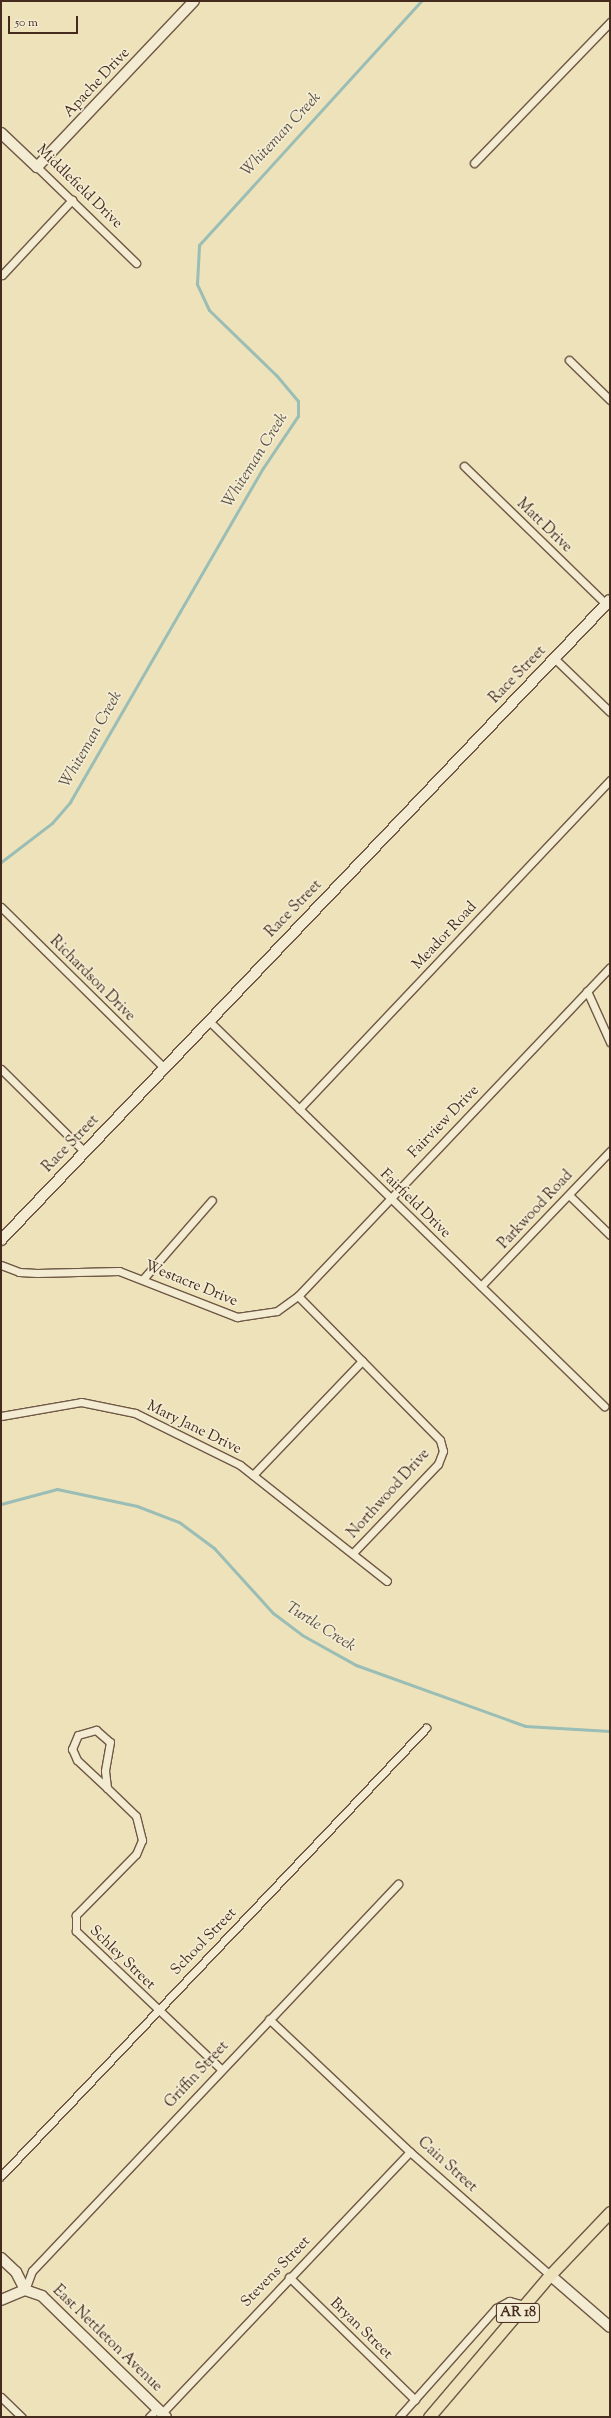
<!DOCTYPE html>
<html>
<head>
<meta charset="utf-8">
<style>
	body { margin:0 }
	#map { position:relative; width:611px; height:2418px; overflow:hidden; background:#ede2ba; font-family:"Sorts Mill Goudy",serif }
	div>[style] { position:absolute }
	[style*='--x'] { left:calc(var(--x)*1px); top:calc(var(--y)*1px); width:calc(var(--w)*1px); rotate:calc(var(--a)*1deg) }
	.stream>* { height:3px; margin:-1.5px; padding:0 1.5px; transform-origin:1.5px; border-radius:1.5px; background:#9abdb5 }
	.roads { filter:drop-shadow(1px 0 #6f5845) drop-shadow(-1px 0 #6f5845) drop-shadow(0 1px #6f5845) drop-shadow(0 -1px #6f5845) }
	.street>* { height:7px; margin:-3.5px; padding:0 3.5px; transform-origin:3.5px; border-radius:3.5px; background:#f3ecd2 }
	.secondary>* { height:10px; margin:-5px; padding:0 5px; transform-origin:5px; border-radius:5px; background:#f3ecd2 }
	.primary>* { height:11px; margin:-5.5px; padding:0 5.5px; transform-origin:5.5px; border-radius:5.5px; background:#ede2ba }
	span { translate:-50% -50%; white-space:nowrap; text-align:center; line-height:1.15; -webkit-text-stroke:3.5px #f3ecd2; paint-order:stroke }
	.shield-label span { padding:1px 3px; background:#f3ecd2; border:1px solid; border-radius:3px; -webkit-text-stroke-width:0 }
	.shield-label { font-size:14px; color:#452a1e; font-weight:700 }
	.street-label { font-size:15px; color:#452a1e }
	.water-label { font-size:16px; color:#5a4f44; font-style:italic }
	.frame { position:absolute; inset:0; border:2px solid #452a1e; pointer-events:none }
	.scale { position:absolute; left:8px; top:16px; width:70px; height:18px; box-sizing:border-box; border:2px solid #452a1e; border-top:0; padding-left:5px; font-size:12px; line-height:14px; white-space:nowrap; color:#452a1e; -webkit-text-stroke:3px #f3ecd2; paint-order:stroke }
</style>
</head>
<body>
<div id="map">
	<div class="stream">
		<i style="--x:1;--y:862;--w:64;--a:-37.4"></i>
		<i style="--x:52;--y:823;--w:28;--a:-49"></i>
		<i style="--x:70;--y:802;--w:386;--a:-60"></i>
		<i style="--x:263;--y:468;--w:63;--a:-56.1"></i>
		<i style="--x:298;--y:416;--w:15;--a:-90"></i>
		<i style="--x:298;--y:401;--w:34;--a:-130"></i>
		<i style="--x:276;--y:375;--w:93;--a:-135.9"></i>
		<i style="--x:209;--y:310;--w:29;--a:-115"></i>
		<i style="--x:197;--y:284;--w:39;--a:-87"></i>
		<i style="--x:199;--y:245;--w:330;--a:-47.7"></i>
		<i style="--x:1;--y:1504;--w:58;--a:-15"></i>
		<i style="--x:57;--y:1489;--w:82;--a:12"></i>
		<i style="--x:137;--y:1506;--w:45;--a:20.9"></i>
		<i style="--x:179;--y:1522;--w:44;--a:36.6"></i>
		<i style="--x:214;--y:1548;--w:88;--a:47.8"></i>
		<i style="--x:273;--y:1613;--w:36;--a:37"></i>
		<i style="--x:302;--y:1635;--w:62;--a:29.1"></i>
		<i style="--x:356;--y:1665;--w:180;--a:19.8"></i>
		<i style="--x:525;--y:1726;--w:85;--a:3.4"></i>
	</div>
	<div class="roads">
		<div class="street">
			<i style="--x:474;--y:163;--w:196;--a:-46"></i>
			<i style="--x:37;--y:167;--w:138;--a:44.1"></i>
			<i style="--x:2;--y:275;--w:103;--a:-47"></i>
			<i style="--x:569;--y:360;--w:57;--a:44.3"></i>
			<i style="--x:464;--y:466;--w:198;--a:44.2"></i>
			<i style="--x:555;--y:659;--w:76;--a:43.9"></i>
			<i style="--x:1;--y:907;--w:229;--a:44.6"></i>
			<i style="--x:587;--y:991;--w:56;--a:65.7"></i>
			<i style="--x:209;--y:1021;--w:552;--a:44.27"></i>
			<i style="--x:1;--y:1069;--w:118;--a:44.7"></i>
			<i style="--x:299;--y:1109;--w:453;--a:-46.6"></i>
			<i style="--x:569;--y:1195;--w:57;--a:44.3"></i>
			<i style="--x:1;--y:1265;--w:19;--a:21"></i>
			<i style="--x:19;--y:1272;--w:18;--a:3"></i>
			<i style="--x:37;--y:1273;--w:82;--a:-1.4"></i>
			<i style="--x:119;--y:1271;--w:127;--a:21.3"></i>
			<i style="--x:237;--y:1317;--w:40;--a:-8.5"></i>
			<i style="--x:277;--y:1311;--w:26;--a:-36"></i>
			<i style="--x:298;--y:1296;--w:453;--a:-46.5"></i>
			<i style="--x:144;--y:1278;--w:103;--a:-48.9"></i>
			<i style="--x:481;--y:1286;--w:187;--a:-46.3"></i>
			<i style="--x:298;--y:1296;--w:202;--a:45.4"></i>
			<i style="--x:440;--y:1440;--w:11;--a:75"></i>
			<i style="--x:443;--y:1451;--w:14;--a:111"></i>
			<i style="--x:438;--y:1464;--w:123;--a:133.7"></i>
			<i style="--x:1;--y:1416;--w:81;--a:-9.9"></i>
			<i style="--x:81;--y:1402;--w:55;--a:11.5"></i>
			<i style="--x:135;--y:1413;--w:117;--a:26.3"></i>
			<i style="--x:240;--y:1465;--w:187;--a:38.3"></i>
			<i style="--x:253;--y:1475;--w:158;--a:-46.3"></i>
			<i style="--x:96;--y:1730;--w:18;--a:41"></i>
			<i style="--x:110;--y:1742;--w:29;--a:100"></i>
			<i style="--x:105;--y:1771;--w:17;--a:83"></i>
			<i style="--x:107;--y:1788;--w:41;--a:-137"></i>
			<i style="--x:77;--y:1760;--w:12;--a:-114"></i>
			<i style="--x:72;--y:1749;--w:15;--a:-67"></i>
			<i style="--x:78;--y:1735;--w:19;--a:-16"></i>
			<i style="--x:107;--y:1788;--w:40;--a:44"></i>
			<i style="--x:136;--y:1816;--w:25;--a:76"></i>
			<i style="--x:142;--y:1840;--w:15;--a:113"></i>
			<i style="--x:136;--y:1854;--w:86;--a:134.5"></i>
			<i style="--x:76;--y:1915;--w:16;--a:90"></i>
			<i style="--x:76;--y:1931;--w:200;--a:43.6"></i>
			<i style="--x:269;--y:2019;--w:194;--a:43.3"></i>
			<i style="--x:410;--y:2152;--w:186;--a:41.3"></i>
			<i style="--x:1;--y:2176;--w:618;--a:-46.51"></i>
			<i style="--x:289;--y:2277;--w:176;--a:44.3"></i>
			<i style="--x:25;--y:2290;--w:20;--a:-70"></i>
			<i style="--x:32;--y:2271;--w:533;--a:-46.6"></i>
			<i style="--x:1;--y:2397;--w:29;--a:44"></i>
			<i style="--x:162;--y:2413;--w:360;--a:-46.5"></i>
			<i style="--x:149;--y:2417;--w:13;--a:-45"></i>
			<i style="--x:399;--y:2417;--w:146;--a:-48.3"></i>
			<i style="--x:496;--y:2308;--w:15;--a:-28"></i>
			<i style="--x:509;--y:2301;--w:16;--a:15"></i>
		</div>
		<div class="secondary">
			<i style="--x:1;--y:133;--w:50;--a:43.4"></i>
			<i style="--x:37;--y:167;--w:228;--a:-46.6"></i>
			<i style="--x:1;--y:1240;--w:883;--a:-46.42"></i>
			<i style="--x:1;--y:2258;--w:21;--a:43"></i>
			<i style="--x:16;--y:2272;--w:20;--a:63"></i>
			<i style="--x:550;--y:2275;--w:79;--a:40.9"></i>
			<i style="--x:1;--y:2300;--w:26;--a:-23"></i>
			<i style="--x:25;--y:2290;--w:18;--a:19"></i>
			<i style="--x:42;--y:2296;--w:173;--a:44.3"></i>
		</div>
		<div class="primary">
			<i style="--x:429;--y:2417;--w:187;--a:-49.6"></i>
			<i style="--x:550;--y:2275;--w:87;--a:-46.4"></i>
		</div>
	</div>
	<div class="shield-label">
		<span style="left:518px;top:2313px">AR 18</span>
	</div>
	<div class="street-label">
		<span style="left:97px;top:83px;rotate:-47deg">Apache Drive</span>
		<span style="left:79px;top:187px;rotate:44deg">Middlefield Drive</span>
		<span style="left:544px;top:526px;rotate:44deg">Matt Drive</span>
		<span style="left:518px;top:675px;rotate:-46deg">Race Street</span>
		<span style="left:294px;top:909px;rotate:-46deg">Race Street</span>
		<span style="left:445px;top:936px;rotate:-47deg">Meador Road</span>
		<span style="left:92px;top:979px;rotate:45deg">Richardson Drive</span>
		<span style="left:444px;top:1122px;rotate:-46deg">Fairview Drive</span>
		<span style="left:71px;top:1144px;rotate:-46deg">Race Street</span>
		<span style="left:415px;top:1204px;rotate:44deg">Fairfield Drive</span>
		<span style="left:536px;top:1210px;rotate:-47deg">Parkwood Road</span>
		<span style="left:191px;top:1284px;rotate:22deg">Westacre Drive</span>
		<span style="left:194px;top:1428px;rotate:26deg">Mary Jane Drive</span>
		<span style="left:389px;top:1494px;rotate:-48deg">Northwood Drive</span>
		<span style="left:204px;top:1942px;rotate:-46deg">School Street</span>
		<span style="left:122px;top:1958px;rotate:44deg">Schley Street</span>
		<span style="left:197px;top:2075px;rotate:-47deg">Griffin Street</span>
		<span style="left:447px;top:2165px;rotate:42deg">Cain Street</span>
		<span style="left:276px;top:2272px;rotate:-46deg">Stevens Street</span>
		<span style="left:361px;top:2329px;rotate:44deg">Bryan Street</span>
		<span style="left:107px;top:2339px;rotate:44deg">East Nettleton Avenue</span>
	</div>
	<div class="water-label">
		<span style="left:282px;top:135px;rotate:-47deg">Whiteman Creek</span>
		<span style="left:256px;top:461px;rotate:-58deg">Whiteman Creek</span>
		<span style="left:92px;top:740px;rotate:-60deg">Whiteman Creek</span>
		<span style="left:320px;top:1628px;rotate:32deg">Turtle Creek</span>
	</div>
	<div class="frame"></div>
	<div class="scale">50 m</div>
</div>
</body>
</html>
